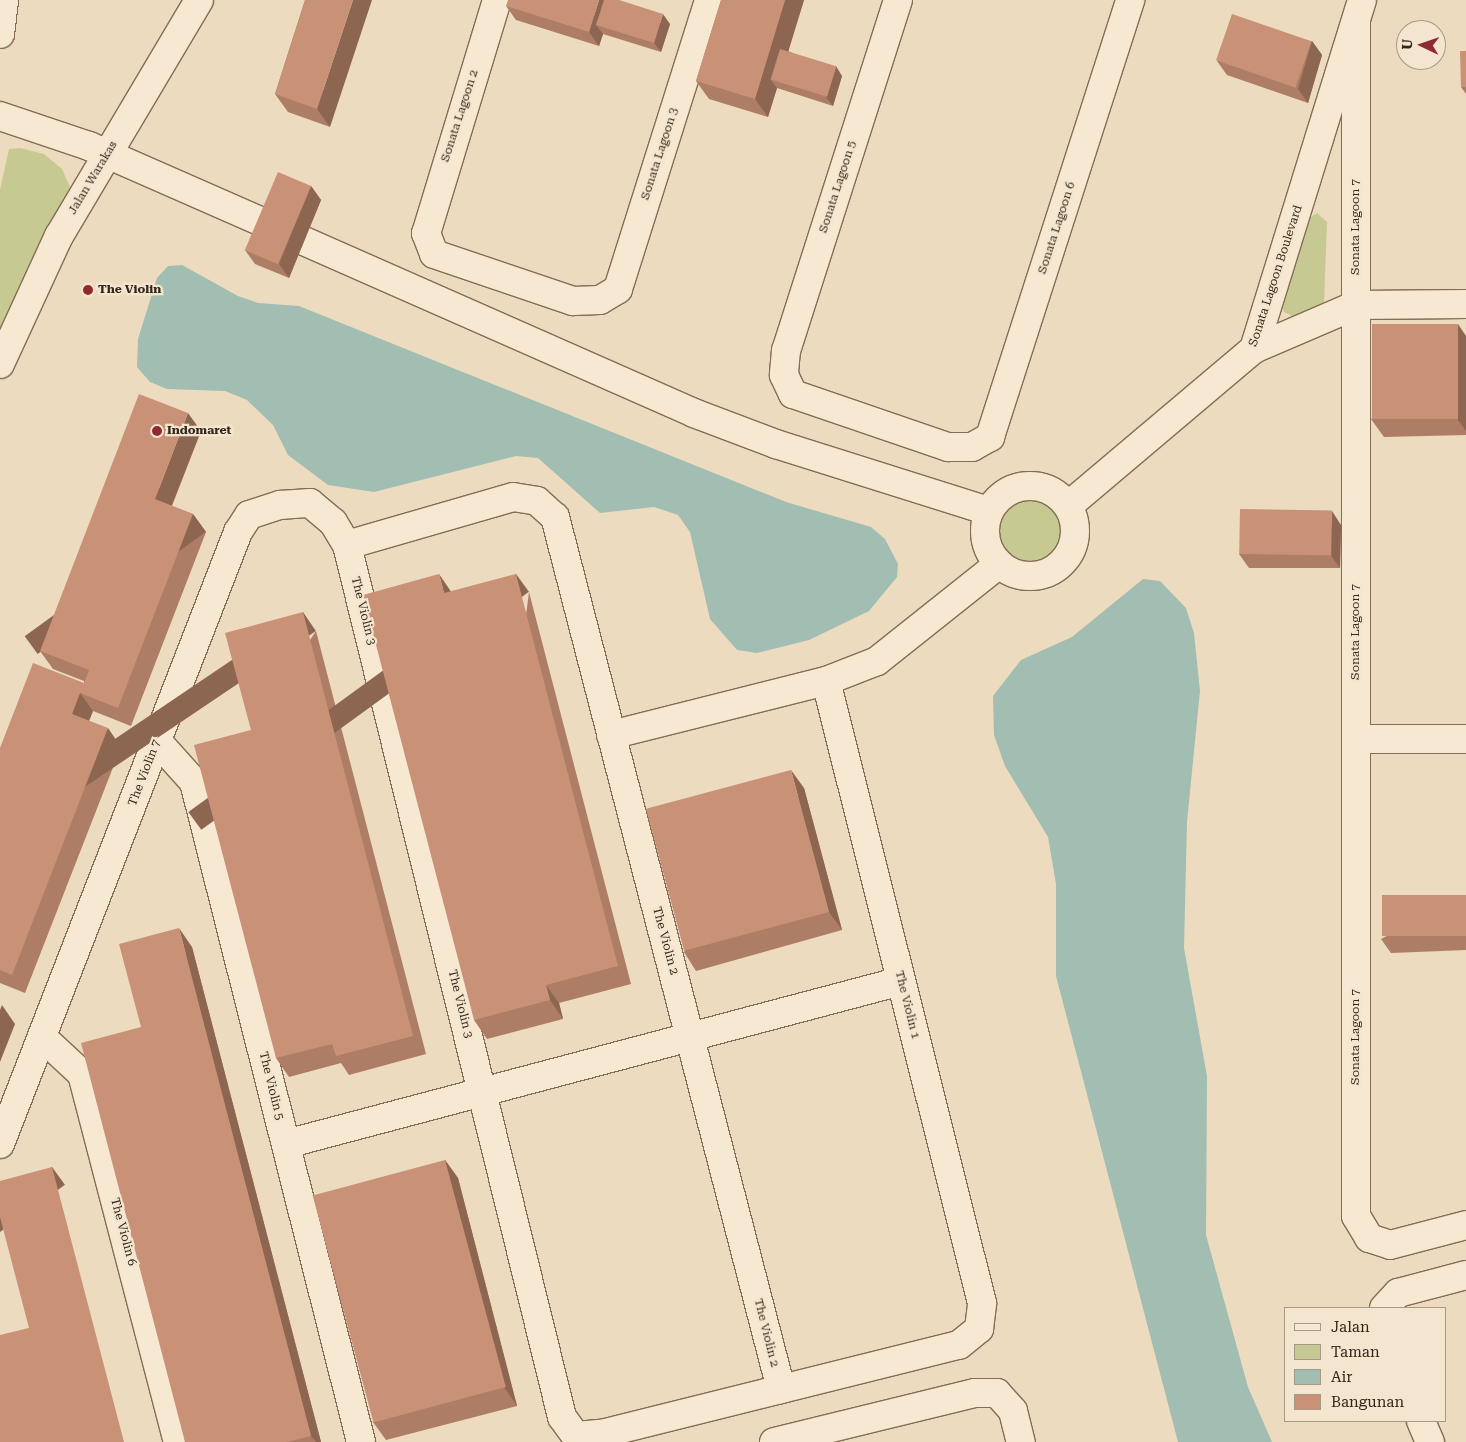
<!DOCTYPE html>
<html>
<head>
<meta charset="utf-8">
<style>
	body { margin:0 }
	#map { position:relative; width:1466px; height:1442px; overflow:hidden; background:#ecdbbe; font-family:"Roboto Serif",serif }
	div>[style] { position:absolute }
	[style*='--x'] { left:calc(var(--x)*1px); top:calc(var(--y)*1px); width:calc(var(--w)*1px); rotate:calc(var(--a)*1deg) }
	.green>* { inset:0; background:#c7c993 }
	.round { border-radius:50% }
	.water>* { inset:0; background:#a2beb3 }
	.roads { filter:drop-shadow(1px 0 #846c58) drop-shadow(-1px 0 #846c58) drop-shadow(0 1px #846c58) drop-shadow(0 -1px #846c58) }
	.minor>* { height:28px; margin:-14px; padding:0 14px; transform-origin:14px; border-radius:14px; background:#f7e9d1 }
	.minor>.ring { margin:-14px; padding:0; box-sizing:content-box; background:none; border:28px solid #f7e9d1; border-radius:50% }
	.wall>* { inset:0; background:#ad7d65 }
	.shaded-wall>* { inset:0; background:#8d6652; transform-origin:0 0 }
	.building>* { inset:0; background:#c99175; transform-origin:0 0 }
	.dots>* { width:14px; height:14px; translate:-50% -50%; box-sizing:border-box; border:2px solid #f4e6ce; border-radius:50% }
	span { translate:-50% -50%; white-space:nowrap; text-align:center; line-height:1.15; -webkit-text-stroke:4.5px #f4e6ce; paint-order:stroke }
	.street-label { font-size:12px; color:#34251c }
	.poi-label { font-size:12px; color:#34251c; font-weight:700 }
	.left { translate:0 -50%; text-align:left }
	.legend { position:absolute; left:1284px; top:1307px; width:162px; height:115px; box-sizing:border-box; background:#f4e6ce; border:1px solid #a79987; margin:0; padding:6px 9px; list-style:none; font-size:15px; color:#34251c }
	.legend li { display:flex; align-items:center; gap:10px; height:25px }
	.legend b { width:25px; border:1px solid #a79987 }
	.north { position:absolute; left:1396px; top:20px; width:50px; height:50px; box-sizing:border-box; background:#f4e6ce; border:1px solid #a79987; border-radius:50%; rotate:273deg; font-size:14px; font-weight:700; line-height:20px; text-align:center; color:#34251c }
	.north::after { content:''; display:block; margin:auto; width:18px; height:22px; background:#912933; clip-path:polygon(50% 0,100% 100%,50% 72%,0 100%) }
</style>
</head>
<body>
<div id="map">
	<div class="green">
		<i style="clip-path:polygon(20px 148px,44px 154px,62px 169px,70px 187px,0 329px,0 190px,9px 149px)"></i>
		<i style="clip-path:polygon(1317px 213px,1327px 222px,1324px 303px,1294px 317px,1284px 312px,1281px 303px,1306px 220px)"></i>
		<i class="round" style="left:999px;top:499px;width:62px;height:62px"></i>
	</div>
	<div class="water">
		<i style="clip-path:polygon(182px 265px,238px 296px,258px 303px,299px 306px,786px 502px,871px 527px,885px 539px,898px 564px,897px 577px,869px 611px,809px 640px,757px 653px,737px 650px,710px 619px,690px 532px,678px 515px,654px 507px,600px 513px,538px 458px,516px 456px,374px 492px,328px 485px,288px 455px,273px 425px,247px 400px,225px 391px,167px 389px,150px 382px,137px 367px,138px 339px,157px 278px,168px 266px)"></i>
		<i style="clip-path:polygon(1143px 579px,1160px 581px,1186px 608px,1194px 633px,1200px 691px,1187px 822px,1184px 948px,1207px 1076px,1206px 1235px,1248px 1387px,1272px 1442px,1178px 1442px,1056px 976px,1056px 884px,1048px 837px,1005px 766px,994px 735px,993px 696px,1021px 660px,1072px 637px)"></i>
	</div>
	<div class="roads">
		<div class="minor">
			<i style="--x:497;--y:0;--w:244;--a:106.9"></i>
			<i style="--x:426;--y:233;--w:22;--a:69"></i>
			<i style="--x:434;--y:254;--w:147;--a:18.7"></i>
			<i style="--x:573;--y:301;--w:27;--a:-2"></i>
			<i style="--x:600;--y:300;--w:21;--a:-31"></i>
			<i style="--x:618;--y:289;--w:303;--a:-72.5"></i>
			<i style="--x:898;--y:0;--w:367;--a:107.7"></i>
			<i style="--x:786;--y:350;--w:25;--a:95"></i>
			<i style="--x:784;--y:375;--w:21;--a:65"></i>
			<i style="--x:793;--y:394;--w:164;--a:18.9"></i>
			<i style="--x:948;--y:447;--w:24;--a:0"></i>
			<i style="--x:972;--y:447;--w:21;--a:-29"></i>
			<i style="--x:990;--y:437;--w:459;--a:-72.2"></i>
			<i style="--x:1356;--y:22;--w:1194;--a:90"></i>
			<i style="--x:1356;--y:1216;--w:26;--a:59"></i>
			<i style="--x:1369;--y:1238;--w:22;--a:18"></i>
			<i style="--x:1390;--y:1245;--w:79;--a:-14.7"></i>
			<i style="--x:0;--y:34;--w:34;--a:-83"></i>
			<i style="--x:0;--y:116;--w:94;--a:18.6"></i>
			<i style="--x:89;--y:146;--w:199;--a:23.7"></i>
			<i style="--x:304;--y:241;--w:426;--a:23.8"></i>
			<i style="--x:694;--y:413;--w:88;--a:20.7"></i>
			<i style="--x:776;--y:444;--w:223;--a:17.5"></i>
			<i style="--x:1254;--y:349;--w:111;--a:-23.3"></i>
			<i style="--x:1356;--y:305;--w:110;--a:-0.5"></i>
			<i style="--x:0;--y:364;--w:141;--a:-65.3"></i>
			<i style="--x:59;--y:236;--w:274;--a:-59.3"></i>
			<i class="ring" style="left:985px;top:486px;width:62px;height:62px"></i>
			<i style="--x:1068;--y:506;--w:243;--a:-40.2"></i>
			<i style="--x:1254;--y:349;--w:365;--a:-72.8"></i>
			<i style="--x:347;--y:545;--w:173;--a:-16.1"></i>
			<i style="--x:513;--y:497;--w:24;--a:9"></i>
			<i style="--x:537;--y:501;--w:24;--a:42"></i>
			<i style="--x:555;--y:517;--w:901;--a:75.47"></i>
			<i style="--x:611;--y:735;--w:222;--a:-14.1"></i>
			<i style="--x:826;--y:681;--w:55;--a:-21.4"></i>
			<i style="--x:877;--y:661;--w:156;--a:-38.5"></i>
			<i style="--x:1356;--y:739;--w:110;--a:0"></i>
			<i style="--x:158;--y:742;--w:54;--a:48"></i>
			<i style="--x:194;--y:782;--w:681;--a:75.8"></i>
			<i style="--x:42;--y:1037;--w:54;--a:42.8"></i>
			<i style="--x:82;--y:1074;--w:380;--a:75.4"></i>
			<i style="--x:0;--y:1144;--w:657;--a:-68.75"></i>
			<i style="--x:238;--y:532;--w:20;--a:-57"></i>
			<i style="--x:249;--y:515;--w:33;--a:-18"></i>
			<i style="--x:280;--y:505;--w:30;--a:-4"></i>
			<i style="--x:310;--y:503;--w:30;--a:40"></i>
			<i style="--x:333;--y:522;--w:27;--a:59"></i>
			<i style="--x:347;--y:545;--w:898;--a:76.15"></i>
			<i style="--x:562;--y:1417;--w:24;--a:54"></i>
			<i style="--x:576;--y:1436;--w:25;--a:-5"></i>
			<i style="--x:601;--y:1434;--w:369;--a:-14"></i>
			<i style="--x:959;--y:1345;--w:26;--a:-39"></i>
			<i style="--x:979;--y:1329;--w:26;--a:-83"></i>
			<i style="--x:982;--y:1303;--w:641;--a:-104.08"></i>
			<i style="--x:286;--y:1144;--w:636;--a:-14.84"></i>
			<i style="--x:1384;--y:1308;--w:21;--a:-47"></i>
			<i style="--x:1398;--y:1293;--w:70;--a:-14.8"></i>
			<i style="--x:1421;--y:1421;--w:23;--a:67"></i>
			<i style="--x:774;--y:1442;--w:207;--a:-13.7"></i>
			<i style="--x:975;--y:1393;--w:22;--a:0"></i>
			<i style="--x:997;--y:1393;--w:24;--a:48"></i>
			<i style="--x:1013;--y:1411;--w:32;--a:76"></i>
		</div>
	</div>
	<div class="wall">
		<i style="clip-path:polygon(305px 0,330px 127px,288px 112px,275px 94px)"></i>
		<i style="clip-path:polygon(721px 0,804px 0,788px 51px,842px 76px,833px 106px,777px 88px,768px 117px,709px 99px,696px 81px)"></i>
		<i style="clip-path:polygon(506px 6px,670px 24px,661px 52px,603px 34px,599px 46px,516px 20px)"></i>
		<i style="clip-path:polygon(1312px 41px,1322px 55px,1308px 103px,1227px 75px,1217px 61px)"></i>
		<i style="clip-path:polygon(1466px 51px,1466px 94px,1461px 87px)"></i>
		<i style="clip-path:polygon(311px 186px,321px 200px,289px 278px,255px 264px,245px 250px)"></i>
		<i style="clip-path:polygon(1466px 336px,1466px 435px,1384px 437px,1371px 419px)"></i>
		<i style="clip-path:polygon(201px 431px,172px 506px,193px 514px,206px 532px,131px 726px,93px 711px,89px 721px,121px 747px,25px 993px,0 983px,0 748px,84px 683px,84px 681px,53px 669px,40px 651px)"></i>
		<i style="clip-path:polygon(1341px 525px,1340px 568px,1249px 568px,1239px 554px)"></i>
		<i style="clip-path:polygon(529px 592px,631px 984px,559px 1003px,563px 1019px,487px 1039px,474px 1020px)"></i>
		<i style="clip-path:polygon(316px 631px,426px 1054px,349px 1075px,341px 1063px,289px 1077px,276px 1058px,251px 730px)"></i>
		<i style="clip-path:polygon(804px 788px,842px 930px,696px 971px,684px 952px)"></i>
		<i style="clip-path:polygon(1466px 895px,1466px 950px,1391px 953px,1381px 939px)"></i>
		<i style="clip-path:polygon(192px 947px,321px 1442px,185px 1442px,141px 1027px)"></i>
		<i style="clip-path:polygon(445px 1160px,458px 1178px,517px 1406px,386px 1440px,373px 1422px)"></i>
	</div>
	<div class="shaded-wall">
		<i style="clip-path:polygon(353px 0,372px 0,330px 127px,317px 109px)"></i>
		<i style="clip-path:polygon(599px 0,608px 0,596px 25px,603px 34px,599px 46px,589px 32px)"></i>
		<i style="clip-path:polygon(785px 0,804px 0,779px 82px,770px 79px,777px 88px,768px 117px,755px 99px)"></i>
		<i style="clip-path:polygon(663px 14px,670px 24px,661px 52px,654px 43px)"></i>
		<i style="clip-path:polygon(1312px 41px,1322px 55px,1308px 103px,1298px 89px)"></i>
		<i style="clip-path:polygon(836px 66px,842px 76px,833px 106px,826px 97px)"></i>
		<i style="clip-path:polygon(311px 186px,321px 200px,289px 278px,279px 264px)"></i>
		<i style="clip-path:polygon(1458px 324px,1466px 336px,1466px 431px,1456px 417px)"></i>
		<i style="clip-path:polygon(188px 413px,201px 431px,167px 517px,155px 499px)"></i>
		<i style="clip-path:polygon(1332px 511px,1341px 525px,1340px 568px,1330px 554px)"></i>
		<i style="left:193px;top:514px;width:22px;height:208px;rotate:54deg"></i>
		<i style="clip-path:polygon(439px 574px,452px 593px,444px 593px)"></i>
		<i style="left:516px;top:574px;width:22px;height:405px;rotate:54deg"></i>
		<i style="left:303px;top:612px;width:23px;height:438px;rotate:56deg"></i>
		<i style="clip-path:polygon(80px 693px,93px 711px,84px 732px,72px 714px)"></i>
		<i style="left:108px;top:728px;width:23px;height:265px;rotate:56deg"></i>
		<i style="clip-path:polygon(791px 770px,804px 788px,842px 930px,829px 912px)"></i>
		<i style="clip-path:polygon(179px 928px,192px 947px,321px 1442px,316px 1442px,311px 1436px)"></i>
		<i style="clip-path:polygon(546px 985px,559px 1003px,563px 1019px,550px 1000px)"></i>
		<i style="clip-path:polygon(2px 1005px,15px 1024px,0 1062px,0 1010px)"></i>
		<i style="clip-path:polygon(445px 1160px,458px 1178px,517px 1406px,504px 1387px)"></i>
		<i style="left:52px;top:1167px;width:22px;height:284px;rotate:54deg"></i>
	</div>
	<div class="building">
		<i style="clip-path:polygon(305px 0,353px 0,317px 109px,275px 94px)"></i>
		<i style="clip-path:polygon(508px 0,599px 0,589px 32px,506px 6px)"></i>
		<i style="clip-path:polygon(604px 0,619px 0,663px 14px,654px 43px,596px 25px)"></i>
		<i style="clip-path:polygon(721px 0,785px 0,755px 99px,696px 81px)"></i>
		<i style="left:1232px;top:14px;width:84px;height:49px;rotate:19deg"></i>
		<i style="left:780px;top:49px;width:59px;height:32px;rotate:17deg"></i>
		<i style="clip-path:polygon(1460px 51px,1466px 51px,1466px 87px,1461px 87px)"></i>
		<i style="left:278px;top:172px;width:36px;height:85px;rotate:23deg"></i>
		<i style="left:1372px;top:324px;width:86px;height:95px"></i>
		<i style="clip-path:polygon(139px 394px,188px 413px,155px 499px,193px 514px,118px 708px,80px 693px,72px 714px,108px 728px,12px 975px,0 970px,0 748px,33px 663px,84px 683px,89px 670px,40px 651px)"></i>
		<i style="left:1240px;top:509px;width:92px;height:45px;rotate:1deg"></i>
		<i style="clip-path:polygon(439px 574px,444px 593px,516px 574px,618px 966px,546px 985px,550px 1000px,474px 1020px,363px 595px)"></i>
		<i style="clip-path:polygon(303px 612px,413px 1036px,336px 1056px,332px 1044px,276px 1058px,194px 745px,251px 730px,225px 633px)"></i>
		<i style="left:791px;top:770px;width:147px;height:150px;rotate:75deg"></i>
		<i style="left:1466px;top:895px;width:41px;height:84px;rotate:90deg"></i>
		<i style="clip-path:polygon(179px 928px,311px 1436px,287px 1442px,185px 1442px,81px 1043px,141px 1027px,119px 944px)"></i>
		<i style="left:445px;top:1160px;width:235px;height:137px;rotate:75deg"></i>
		<i style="clip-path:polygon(52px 1167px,124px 1442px,0 1442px,0 1335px,29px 1328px,0 1217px,0 1181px)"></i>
	</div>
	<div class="dots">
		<i style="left:88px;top:290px;background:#912933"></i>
		<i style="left:157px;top:431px;background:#912933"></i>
	</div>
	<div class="street-label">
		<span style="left:460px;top:116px;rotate:-72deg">Sonata Lagoon 2</span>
		<span style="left:660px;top:154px;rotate:-72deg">Sonata Lagoon 3</span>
		<span style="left:93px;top:178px;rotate:-59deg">Jalan Warakas</span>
		<span style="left:838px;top:187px;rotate:-72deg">Sonata Lagoon 5</span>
		<span style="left:1356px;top:227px;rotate:-90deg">Sonata Lagoon 7</span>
		<span style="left:1057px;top:228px;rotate:-72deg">Sonata Lagoon 6</span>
		<span style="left:1276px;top:276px;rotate:-72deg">Sonata Lagoon Boulevard</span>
		<span style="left:363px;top:611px;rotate:76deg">The Violin 3</span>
		<span style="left:1356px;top:632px;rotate:-90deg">Sonata Lagoon 7</span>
		<span style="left:145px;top:773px;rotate:-69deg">The Violin 7</span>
		<span style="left:665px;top:941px;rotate:75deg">The Violin 2</span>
		<span style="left:460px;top:1004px;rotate:76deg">The Violin 3</span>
		<span style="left:907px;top:1005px;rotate:76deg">The Violin 1</span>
		<span style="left:1356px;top:1037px;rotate:-90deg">Sonata Lagoon 7</span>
		<span style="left:271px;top:1086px;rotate:76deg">The Violin 5</span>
		<span style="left:123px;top:1232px;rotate:75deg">The Violin 6</span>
		<span style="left:766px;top:1333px;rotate:76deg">The Violin 2</span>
	</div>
	<div class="poi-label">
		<span class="left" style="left:98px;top:290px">The Violin</span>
		<span class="left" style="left:167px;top:431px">Indomaret</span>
	</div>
	<ul class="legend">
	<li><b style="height:6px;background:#f7e9d1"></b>Jalan</li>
	<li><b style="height:14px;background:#c7c993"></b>Taman</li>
	<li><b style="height:14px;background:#a2beb3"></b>Air</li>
	<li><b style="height:14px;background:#c99175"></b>Bangunan</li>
	</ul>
	<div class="north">U</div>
</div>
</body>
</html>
